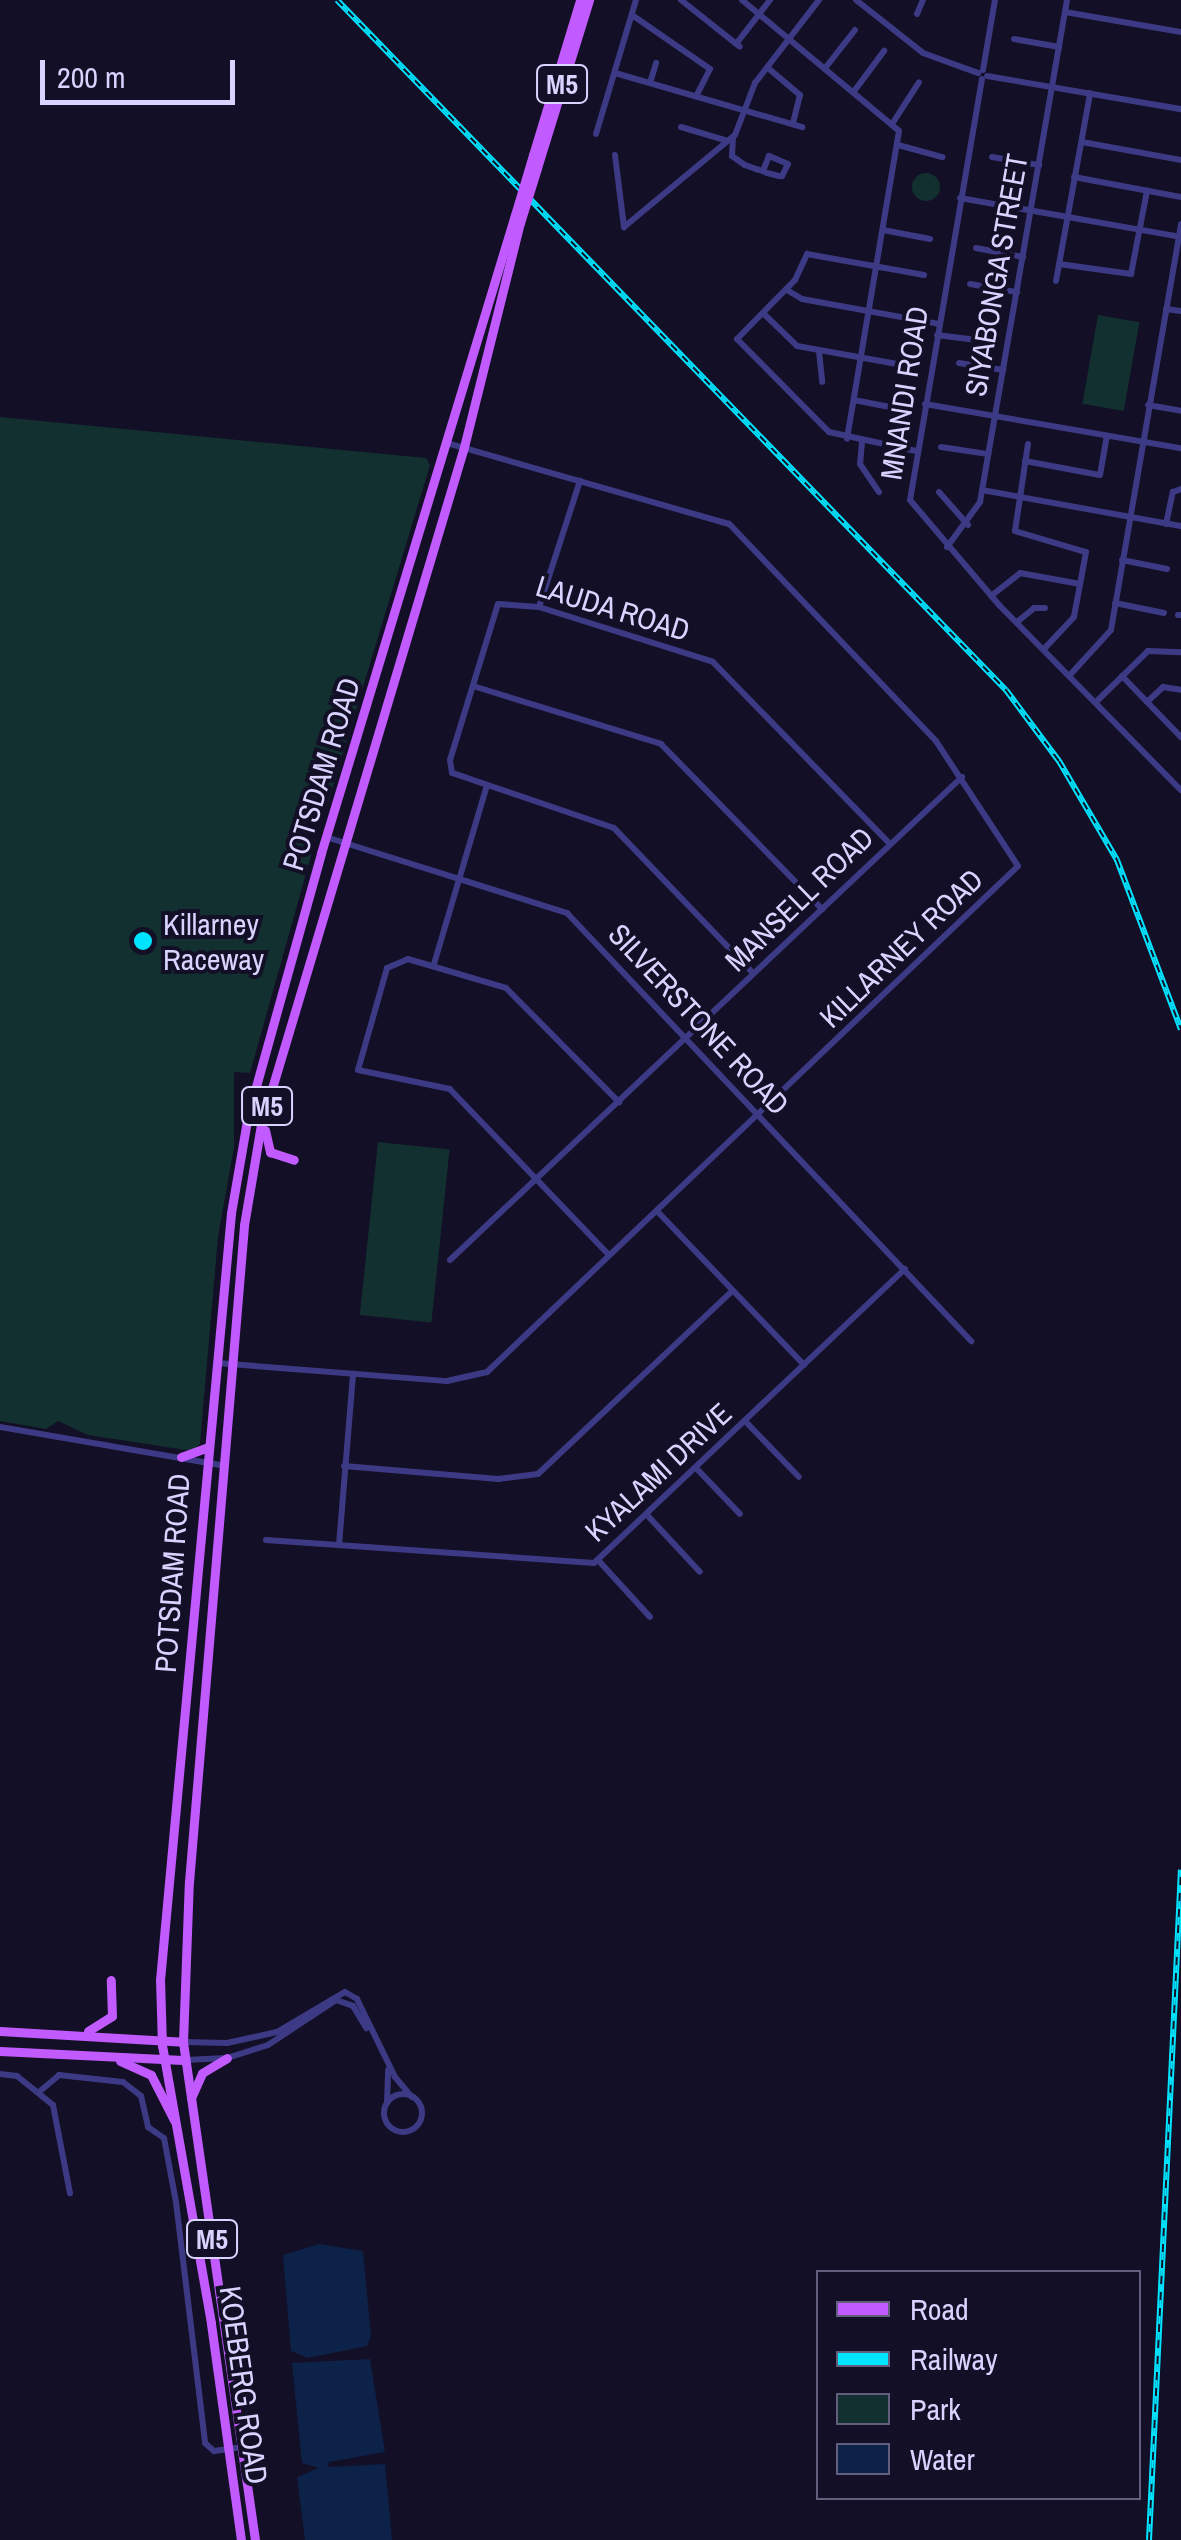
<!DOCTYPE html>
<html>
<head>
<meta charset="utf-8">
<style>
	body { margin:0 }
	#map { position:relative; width:1181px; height:2540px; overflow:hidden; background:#130f26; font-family:"Archivo Narrow",sans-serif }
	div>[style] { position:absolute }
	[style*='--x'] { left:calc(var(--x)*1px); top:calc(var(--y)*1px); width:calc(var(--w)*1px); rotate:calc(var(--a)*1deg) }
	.green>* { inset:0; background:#12302f; transform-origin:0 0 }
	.round { border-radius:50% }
	.water>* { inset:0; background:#0c2248 }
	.minor>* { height:6px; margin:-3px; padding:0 3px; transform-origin:3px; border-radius:3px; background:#3d3a85 }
	.minor>.ring { margin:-3px; padding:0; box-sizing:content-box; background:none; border:6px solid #3d3a85; border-radius:50% }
	.major>* { height:9px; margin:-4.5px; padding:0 4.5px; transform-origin:4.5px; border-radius:4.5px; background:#c25bff }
	.rail>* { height:6px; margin-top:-3px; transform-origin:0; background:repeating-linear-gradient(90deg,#130f26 0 8px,#00e5ff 0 16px); box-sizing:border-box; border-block:2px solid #00e5ff }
	.major-bridge>* { height:9px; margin:-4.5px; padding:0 4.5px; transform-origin:4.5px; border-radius:4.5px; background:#c25bff }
	.dots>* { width:28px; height:28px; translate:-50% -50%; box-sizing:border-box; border:5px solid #130f26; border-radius:50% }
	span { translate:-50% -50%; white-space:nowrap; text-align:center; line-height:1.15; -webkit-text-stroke:8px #130f26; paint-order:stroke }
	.shield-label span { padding:2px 8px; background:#130f26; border:2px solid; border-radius:8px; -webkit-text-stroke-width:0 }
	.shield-label { font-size:28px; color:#d9d4ff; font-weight:700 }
	.street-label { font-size:30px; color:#d9d4ff }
	.poi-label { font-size:30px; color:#d9d4ff }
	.left { translate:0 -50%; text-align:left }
	.legend { position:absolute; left:816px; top:2270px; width:325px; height:230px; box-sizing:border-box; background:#130f26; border:2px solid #625e7d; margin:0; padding:12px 18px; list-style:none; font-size:30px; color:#d9d4ff }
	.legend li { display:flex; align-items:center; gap:20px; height:50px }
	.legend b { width:50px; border:2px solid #625e7d }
	.scale { position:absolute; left:40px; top:60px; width:195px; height:45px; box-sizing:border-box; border:5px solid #d9d4ff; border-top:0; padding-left:12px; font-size:30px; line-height:35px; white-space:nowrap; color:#d9d4ff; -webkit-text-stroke:8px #130f26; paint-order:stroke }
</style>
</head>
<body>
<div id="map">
	<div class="green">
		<i class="round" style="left:912px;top:173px;width:28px;height:28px"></i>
		<i style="left:1098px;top:315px;width:42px;height:90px;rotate:10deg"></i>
		<i style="clip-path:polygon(0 417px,426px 458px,430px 465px,328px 803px,320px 822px,304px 823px,300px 835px,314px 845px,250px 1073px,234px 1072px,234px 1147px,218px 1237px,200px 1444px,192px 1451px,88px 1435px,58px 1421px,46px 1429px,0 1421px)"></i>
		<i style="left:378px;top:1142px;width:72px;height:174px;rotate:6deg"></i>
	</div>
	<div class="water">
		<i style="clip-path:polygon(319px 2244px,363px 2251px,371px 2336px,367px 2346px,308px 2358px,291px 2351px,283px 2255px)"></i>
		<i style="clip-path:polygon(370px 2359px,385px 2452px,329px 2462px,328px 2467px,385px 2464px,392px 2540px,305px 2540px,297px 2477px,319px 2468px,302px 2463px,292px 2363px)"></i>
	</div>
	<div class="minor">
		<i style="--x:681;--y:0;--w:75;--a:38.5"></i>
		<i style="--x:742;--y:0;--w:204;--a:39.8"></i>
		<i style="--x:899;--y:131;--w:312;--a:99.6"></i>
		<i style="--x:856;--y:0;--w:85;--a:38.3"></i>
		<i style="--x:923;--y:53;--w:59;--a:20"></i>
		<i style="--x:1065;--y:12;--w:118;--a:9.8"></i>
		<i style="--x:917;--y:14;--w:15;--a:-67"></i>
		<i style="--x:632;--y:15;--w:95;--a:34.7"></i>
		<i style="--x:710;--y:69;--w:31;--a:117"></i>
		<i style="--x:1014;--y:39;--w:46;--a:10.1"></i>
		<i style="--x:736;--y:44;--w:56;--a:-52.3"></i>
		<i style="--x:826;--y:67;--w:47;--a:-51.9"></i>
		<i style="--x:768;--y:68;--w:42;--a:40.2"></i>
		<i style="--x:800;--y:95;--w:30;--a:104"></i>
		<i style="--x:983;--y:70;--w:71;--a:-80.3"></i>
		<i style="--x:615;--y:73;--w:195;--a:16.1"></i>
		<i style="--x:987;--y:76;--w:197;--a:9.7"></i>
		<i style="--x:982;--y:79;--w:427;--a:99.7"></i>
		<i style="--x:910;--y:500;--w:138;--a:49.7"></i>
		<i style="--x:999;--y:605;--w:260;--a:45.5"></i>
		<i style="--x:650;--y:83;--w:21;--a:-73"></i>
		<i style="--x:855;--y:90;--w:49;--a:-53.4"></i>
		<i style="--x:894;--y:121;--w:46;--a:-57.3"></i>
		<i style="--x:681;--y:127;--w:46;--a:16.5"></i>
		<i style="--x:596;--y:134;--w:140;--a:-73.4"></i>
		<i style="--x:733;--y:137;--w:19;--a:93"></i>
		<i style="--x:732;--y:156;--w:16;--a:35"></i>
		<i style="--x:745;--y:165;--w:12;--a:20"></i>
		<i style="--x:756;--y:169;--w:7;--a:16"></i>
		<i style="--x:763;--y:171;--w:4;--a:27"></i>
		<i style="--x:767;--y:173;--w:12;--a:14"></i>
		<i style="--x:779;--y:176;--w:3;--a:0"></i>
		<i style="--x:782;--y:176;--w:13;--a:-63"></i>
		<i style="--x:788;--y:164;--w:21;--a:-157"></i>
		<i style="--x:769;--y:156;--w:16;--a:112"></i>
		<i style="--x:1082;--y:142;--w:101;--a:10.3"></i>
		<i style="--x:898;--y:145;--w:46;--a:15.3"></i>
		<i style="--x:615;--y:155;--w:73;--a:82.9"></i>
		<i style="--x:624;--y:227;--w:144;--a:-39.7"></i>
		<i style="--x:735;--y:135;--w:56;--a:-69"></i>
		<i style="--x:755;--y:83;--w:105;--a:-52.4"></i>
		<i style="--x:992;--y:157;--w:48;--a:9.7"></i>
		<i style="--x:1074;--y:177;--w:109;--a:10.6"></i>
		<i style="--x:960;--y:198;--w:224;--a:10"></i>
		<i style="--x:883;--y:230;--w:48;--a:10.8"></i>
		<i style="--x:976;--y:248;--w:48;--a:10.8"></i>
		<i style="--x:1059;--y:264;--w:73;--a:7.9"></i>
		<i style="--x:1131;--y:274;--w:85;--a:-79.1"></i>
		<i style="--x:1056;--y:281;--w:191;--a:-79.7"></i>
		<i style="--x:970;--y:284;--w:48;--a:9.7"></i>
		<i style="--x:787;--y:290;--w:17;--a:31"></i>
		<i style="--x:802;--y:299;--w:139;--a:10.3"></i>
		<i style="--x:1166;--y:309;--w:15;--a:8"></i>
		<i style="--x:763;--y:313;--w:47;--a:44.1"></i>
		<i style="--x:797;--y:346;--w:113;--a:10.2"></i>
		<i style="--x:937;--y:335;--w:40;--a:7.1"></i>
		<i style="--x:737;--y:339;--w:83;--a:-45.5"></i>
		<i style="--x:795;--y:280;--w:29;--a:-65"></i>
		<i style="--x:807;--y:254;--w:119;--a:10.2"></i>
		<i style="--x:737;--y:339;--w:131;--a:45.3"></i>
		<i style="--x:829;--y:432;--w:89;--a:12.3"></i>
		<i style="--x:819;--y:351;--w:31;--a:84"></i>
		<i style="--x:959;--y:363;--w:45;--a:9"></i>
		<i style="--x:854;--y:400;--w:47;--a:11.1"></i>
		<i style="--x:925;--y:404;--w:260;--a:9.8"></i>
		<i style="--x:1148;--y:405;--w:34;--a:10"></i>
		<i style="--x:862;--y:442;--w:22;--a:95"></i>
		<i style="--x:860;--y:464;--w:34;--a:56"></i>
		<i style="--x:1028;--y:444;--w:88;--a:98.5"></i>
		<i style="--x:1015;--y:531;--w:74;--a:16.5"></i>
		<i style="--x:1086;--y:552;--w:66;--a:100.5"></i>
		<i style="--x:1074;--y:617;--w:44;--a:133.2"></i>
		<i style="--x:941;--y:447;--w:48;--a:8.5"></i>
		<i style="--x:1025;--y:461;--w:76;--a:10.6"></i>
		<i style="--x:1100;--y:475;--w:40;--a:-80"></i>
		<i style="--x:982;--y:490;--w:202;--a:10.3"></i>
		<i style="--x:939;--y:492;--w:44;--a:48.7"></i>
		<i style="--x:1166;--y:524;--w:33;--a:-78"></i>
		<i style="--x:1173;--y:492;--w:9;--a:-21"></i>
		<i style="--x:947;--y:547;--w:56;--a:-53.7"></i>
		<i style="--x:980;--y:502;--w:509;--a:-80.17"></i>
		<i style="--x:1122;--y:560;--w:46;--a:11.3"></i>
		<i style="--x:991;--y:596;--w:37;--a:-38"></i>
		<i style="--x:1020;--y:573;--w:61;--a:10.4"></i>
		<i style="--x:1115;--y:603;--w:50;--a:11.5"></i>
		<i style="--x:539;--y:607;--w:133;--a:-72"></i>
		<i style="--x:1178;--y:615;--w:3;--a:0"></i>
		<i style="--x:1017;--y:622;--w:22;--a:-39"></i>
		<i style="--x:1034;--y:608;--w:11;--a:0"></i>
		<i style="--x:1069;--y:676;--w:62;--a:-47.6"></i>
		<i style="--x:1111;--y:630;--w:412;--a:-80.2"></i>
		<i style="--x:1122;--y:676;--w:85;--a:46"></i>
		<i style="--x:473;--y:686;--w:197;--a:17.1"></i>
		<i style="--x:661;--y:744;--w:231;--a:45.7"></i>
		<i style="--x:1096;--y:702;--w:73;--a:-44.4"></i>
		<i style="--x:1148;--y:651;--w:33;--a:2"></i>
		<i style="--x:1147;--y:702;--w:22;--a:-43"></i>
		<i style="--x:1163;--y:687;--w:18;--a:9"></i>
		<i style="--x:326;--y:837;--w:253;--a:17.5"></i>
		<i style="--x:567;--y:913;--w:589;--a:46.65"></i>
		<i style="--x:434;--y:964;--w:183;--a:-73.5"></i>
		<i style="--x:753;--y:973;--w:201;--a:-133.8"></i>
		<i style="--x:614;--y:828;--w:171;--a:-161.2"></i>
		<i style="--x:452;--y:773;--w:13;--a:-99"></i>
		<i style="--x:450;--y:760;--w:163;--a:-72.9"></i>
		<i style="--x:498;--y:604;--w:41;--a:4.2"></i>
		<i style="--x:539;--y:607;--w:182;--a:17.5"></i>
		<i style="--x:713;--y:662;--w:252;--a:45.8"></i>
		<i style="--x:657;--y:1211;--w:213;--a:46.3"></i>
		<i style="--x:609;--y:1255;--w:230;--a:-133.8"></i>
		<i style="--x:450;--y:1089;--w:94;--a:-168.3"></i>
		<i style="--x:358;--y:1070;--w:106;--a:-74.1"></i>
		<i style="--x:387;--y:968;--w:23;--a:-23"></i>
		<i style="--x:408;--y:959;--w:102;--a:16.5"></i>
		<i style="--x:506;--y:988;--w:161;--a:45.3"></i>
		<i style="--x:450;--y:1260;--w:704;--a:-43.33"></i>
		<i style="--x:217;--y:1363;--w:231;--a:4.5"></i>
		<i style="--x:447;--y:1381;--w:41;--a:-12.7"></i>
		<i style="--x:487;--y:1372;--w:733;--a:-43.62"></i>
		<i style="--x:1018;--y:866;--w:149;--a:-123.3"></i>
		<i style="--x:936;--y:741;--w:300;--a:-133.6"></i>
		<i style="--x:729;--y:524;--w:293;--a:-164"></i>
		<i style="--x:746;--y:1422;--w:76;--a:46.1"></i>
		<i style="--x:0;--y:1427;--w:228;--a:9.8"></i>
		<i style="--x:344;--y:1466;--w:155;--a:4.8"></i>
		<i style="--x:498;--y:1479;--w:40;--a:-7.1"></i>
		<i style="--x:538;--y:1474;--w:267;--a:-43.3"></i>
		<i style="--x:697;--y:1469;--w:62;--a:46.3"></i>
		<i style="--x:648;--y:1516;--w:76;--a:47.1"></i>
		<i style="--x:266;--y:1540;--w:329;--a:4"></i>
		<i style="--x:594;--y:1563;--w:428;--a:-43.4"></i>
		<i style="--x:339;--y:1545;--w:172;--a:-85.3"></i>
		<i style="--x:598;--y:1560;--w:77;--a:47.6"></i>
		<i style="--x:184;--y:2042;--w:43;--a:1.3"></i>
		<i style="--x:227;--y:2043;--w:51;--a:-12.4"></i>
		<i style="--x:277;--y:2032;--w:79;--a:-30.5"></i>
		<i style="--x:345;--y:1992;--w:14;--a:30"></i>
		<i style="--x:357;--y:1999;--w:87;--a:64"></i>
		<i style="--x:395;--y:2077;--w:26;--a:50"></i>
		<i style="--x:185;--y:2060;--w:42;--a:-2.7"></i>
		<i style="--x:227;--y:2058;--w:43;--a:-17.6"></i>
		<i style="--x:268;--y:2045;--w:82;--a:-33.5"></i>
		<i style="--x:336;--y:2000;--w:18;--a:19"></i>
		<i style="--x:353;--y:2006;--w:26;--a:59"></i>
		<i style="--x:0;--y:2074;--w:17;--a:7"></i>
		<i style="--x:17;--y:2076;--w:46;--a:38.9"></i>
		<i style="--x:53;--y:2105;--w:90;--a:79.1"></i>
		<i style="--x:39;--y:2092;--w:26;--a:-40"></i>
		<i style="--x:59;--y:2075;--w:64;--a:6.2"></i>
		<i style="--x:123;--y:2082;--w:23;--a:38"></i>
		<i style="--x:141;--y:2096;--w:32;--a:77"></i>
		<i style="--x:148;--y:2127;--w:19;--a:35"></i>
		<i style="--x:164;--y:2138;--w:65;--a:79.4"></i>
		<i style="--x:176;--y:2202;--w:243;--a:83.1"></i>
		<i style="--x:205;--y:2443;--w:12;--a:42"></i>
		<i style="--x:214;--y:2451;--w:29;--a:-8"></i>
		<i class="ring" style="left:384px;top:2094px;width:32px;height:32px"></i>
		<i style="--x:387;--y:2103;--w:33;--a:-88"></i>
	</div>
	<div class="major">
		<i style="--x:533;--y:155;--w:162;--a:-73.1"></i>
		<i style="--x:537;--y:168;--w:176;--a:-72.8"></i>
		<i style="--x:265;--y:1130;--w:23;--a:77"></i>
		<i style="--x:270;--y:1152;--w:25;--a:18"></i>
		<i style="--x:181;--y:1457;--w:27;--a:-20"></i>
		<i style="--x:0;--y:2031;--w:183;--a:3.4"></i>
		<i style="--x:88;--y:2031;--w:28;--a:-32"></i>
		<i style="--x:112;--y:2016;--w:36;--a:-92"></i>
		<i style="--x:0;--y:2051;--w:183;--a:2.8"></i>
		<i style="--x:120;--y:2061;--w:34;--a:24"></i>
		<i style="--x:151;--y:2075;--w:51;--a:62.9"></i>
		<i style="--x:191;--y:2098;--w:27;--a:-66"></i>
		<i style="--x:202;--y:2073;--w:29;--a:-31"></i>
		<i style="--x:241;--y:2540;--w:219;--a:-97.9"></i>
		<i style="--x:211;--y:2323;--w:281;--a:-100"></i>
		<i style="--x:162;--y:2046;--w:66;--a:-91.7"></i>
		<i style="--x:160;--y:1980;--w:770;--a:-84.71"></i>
		<i style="--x:231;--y:1213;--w:99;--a:-80.2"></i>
		<i style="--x:248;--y:1115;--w:272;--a:-74.4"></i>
		<i style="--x:321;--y:853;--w:667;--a:-73.09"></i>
		<i style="--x:255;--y:2540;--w:503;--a:-98.23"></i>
		<i style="--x:183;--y:2042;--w:160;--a:-87.9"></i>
		<i style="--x:189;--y:1882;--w:659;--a:-85.21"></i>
		<i style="--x:244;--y:1225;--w:101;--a:-80.4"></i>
		<i style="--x:261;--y:1125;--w:708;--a:-73.33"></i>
		<i style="--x:464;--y:447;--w:231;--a:-76"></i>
	</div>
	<div class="rail">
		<i style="--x:337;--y:0;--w:961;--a:45.89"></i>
		<i style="--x:1006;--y:690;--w:89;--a:53.3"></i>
		<i style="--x:1059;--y:761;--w:115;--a:59.6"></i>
		<i style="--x:1117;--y:860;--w:181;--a:69.3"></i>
		<i style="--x:1149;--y:2540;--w:671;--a:-87.27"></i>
	</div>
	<div class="major-bridge">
		<i style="--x:515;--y:215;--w:63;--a:-73.3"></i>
		<i style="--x:520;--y:223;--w:58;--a:-72.8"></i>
	</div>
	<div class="dots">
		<i style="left:143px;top:941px;background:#00e5ff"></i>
	</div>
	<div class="shield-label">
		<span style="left:562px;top:84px">M5</span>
		<span style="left:267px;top:1106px">M5</span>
		<span style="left:212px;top:2239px">M5</span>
	</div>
	<div class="street-label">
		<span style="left:996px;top:275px;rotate:-80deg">SIYABONGA STREET</span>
		<span style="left:904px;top:393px;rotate:-81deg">MNANDI ROAD</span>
		<span style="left:613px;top:608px;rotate:17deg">LAUDA ROAD</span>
		<span style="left:321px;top:774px;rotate:-73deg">POTSDAM ROAD</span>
		<span style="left:799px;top:899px;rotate:-44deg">MANSELL ROAD</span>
		<span style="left:901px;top:948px;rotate:-44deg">KILLARNEY ROAD</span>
		<span style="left:699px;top:1019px;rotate:47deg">SILVERSTONE ROAD</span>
		<span style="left:658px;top:1472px;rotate:-43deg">KYALAMI DRIVE</span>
		<span style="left:172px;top:1573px;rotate:-86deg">POTSDAM ROAD</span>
		<span style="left:244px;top:2385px;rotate:82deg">KOEBERG ROAD</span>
	</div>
	<div class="poi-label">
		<span class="left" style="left:163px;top:941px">Killarney<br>Raceway</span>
	</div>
	<ul class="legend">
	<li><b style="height:12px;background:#c25bff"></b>Road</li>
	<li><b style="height:12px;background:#00e5ff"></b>Railway</li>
	<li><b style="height:28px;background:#12302f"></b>Park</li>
	<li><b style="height:28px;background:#0c2248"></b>Water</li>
	</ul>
	<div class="scale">200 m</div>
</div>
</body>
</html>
